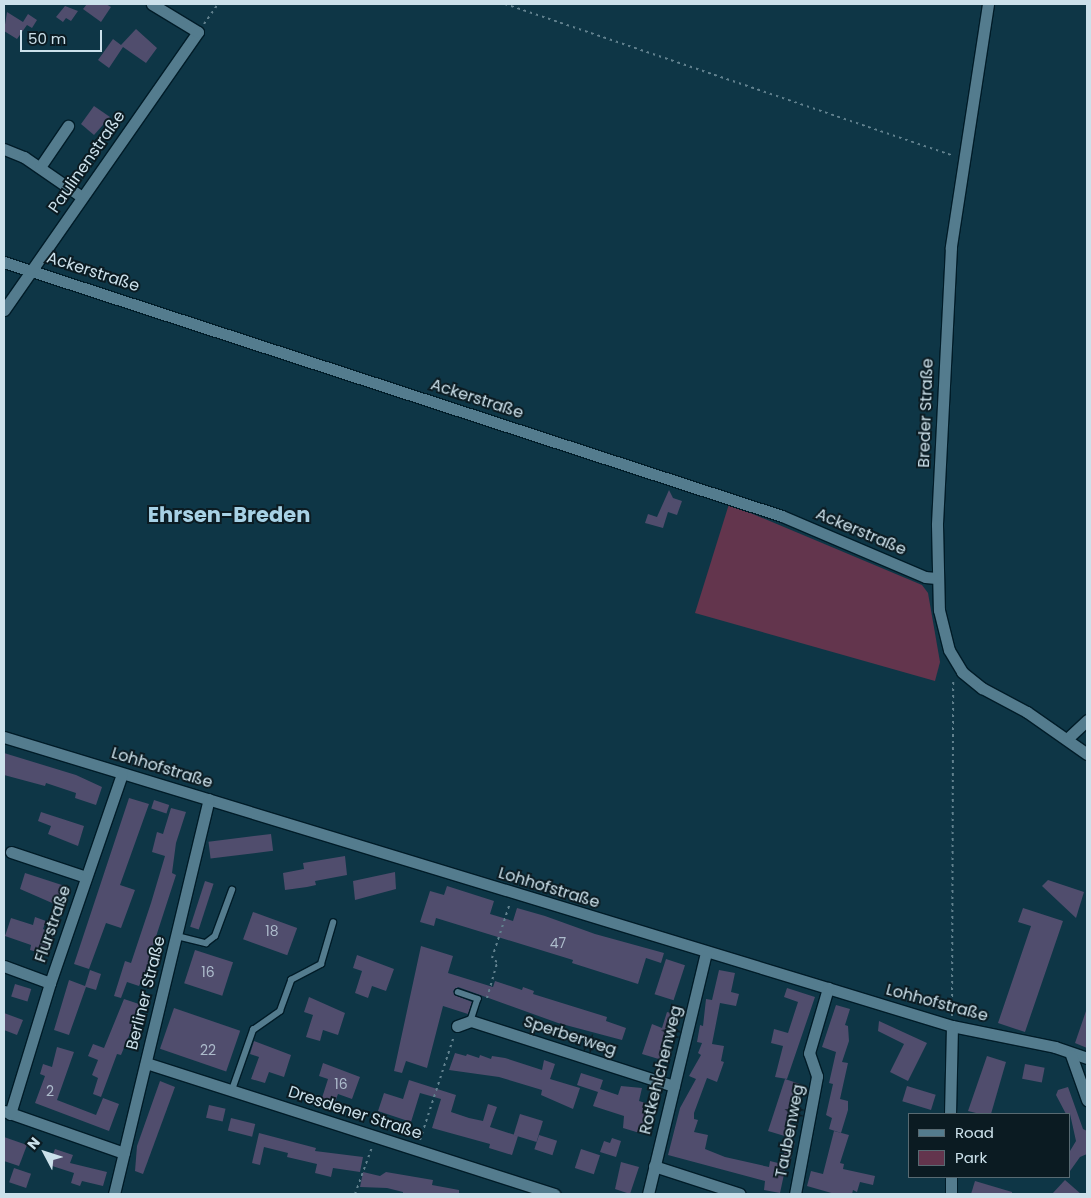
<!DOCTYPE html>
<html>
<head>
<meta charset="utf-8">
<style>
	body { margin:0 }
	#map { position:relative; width:1091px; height:1198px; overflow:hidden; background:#0e3646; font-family:Poppins,sans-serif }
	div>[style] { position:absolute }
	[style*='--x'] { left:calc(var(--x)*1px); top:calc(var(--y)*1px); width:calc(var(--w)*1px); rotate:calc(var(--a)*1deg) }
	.green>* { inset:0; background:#63354d }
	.building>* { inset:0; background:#504d6d; transform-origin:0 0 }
	.path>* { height:2px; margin-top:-1px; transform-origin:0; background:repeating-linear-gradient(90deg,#61818e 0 2.5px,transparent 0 6.5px) }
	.roads { filter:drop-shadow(1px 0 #001c28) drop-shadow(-1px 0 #001c28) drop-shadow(0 1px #001c28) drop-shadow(0 -1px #001c28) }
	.service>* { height:5.5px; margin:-2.75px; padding:0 2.75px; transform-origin:2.75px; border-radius:2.75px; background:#547c8e }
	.minor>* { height:11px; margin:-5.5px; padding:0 5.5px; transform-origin:5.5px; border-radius:5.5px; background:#547c8e }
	span { translate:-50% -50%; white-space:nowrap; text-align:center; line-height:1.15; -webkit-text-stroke:4px #0b1b22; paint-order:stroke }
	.number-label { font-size:14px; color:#adbccc }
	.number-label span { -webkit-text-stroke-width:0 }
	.street-label { font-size:16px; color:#cce1eb }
	.district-label { font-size:21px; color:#a7d1e5; font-weight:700 }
	.frame { position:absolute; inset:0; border:5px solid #cce1eb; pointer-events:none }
	.legend { position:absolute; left:908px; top:1113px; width:162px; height:65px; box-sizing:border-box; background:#0b1b22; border:1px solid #586a72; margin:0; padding:6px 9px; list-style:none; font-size:15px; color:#cce1eb }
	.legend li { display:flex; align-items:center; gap:10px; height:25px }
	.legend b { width:25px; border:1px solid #586a72 }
	.north { position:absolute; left:20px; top:1128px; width:50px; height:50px; -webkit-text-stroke:4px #0b1b22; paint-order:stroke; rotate:310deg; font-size:14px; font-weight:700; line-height:20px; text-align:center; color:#cce1eb }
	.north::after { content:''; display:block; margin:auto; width:18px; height:22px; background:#cce1eb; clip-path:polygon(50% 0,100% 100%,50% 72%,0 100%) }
	.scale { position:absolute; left:20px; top:30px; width:82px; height:22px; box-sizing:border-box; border:2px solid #cce1eb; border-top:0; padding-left:6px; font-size:15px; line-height:18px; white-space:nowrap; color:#cce1eb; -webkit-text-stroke:4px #0b1b22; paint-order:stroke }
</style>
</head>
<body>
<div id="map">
	<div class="green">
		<i style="clip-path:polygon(729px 504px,922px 585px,928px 593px,940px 662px,935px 681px,695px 613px)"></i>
	</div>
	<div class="building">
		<i style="clip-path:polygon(87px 4px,106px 4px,111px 7px,101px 22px,83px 9px)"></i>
		<i style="clip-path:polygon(65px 6px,78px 11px,71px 21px,66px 18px,63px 22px,56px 17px)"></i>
		<i style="clip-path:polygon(7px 12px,23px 22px,28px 14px,37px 20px,32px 28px,27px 25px,17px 39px,4px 31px)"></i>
		<i style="clip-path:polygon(136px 29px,157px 48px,146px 63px,123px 47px,109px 68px,98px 60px,113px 39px,121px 45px)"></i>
		<i style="clip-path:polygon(94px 106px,110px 117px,94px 135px,81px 124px)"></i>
		<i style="clip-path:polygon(669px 490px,673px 498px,682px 501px,677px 515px,668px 512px,663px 528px,645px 523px,648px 514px,657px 517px)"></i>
		<i style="clip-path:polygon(4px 753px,76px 775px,102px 787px,96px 805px,75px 798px,76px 793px,46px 783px,45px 786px,4px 775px)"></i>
		<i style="clip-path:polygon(129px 798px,149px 804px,120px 885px,135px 890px,121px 928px,106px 923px,89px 969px,74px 964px)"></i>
		<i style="left:154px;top:800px;width:16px;height:9px;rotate:18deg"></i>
		<i style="clip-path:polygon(171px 808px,186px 812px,176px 843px,172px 873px,176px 875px,151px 952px,155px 953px,152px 962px,149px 962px,139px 986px,127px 982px,121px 998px,114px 996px,125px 961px,131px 963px,151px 903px,165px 856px,152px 852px,157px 832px,163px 834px)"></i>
		<i style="clip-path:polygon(41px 812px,84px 826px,78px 846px,48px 834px,51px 826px,38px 821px)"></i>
		<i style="left:271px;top:834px;width:17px;height:63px;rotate:83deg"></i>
		<i style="clip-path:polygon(345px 856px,347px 875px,315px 881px,316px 885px,307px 887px,285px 890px,283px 873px,304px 869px,303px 863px)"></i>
		<i style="clip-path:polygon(395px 872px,396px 889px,355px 900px,353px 881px)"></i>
		<i style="clip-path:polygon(25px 873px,68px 887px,59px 906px,20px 889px)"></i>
		<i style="clip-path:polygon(1048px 880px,1084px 892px,1076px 918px,1042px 886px)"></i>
		<i style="left:205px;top:881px;width:9px;height:48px;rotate:18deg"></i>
		<i style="clip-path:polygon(447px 886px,494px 901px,490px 914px,513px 921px,517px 908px,545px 916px,595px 934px,664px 953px,661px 963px,646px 958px,638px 984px,572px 963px,573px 960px,436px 918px,434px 926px,420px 922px,430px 891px,444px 895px)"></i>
		<i style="clip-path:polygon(1023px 908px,1063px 921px,1025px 1032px,998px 1023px,1031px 926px,1018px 922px)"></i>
		<i style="left:253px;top:912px;width:47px;height:29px;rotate:20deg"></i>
		<i style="clip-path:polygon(35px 917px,46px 921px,43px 929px,54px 933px,47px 955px,30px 950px,31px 945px,5px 936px,11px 918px,33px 925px)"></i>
		<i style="clip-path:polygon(421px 946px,453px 956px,448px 973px,493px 987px,495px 981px,522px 990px,523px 987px,534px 991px,533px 994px,607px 1017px,606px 1021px,626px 1028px,622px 1040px,558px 1023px,458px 987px,453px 991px,455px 995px,472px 1002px,468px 1014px,443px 1006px,427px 1068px,406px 1061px,402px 1073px,394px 1071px)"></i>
		<i style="left:195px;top:950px;width:40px;height:35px;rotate:18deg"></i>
		<i style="clip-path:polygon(357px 955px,394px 969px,386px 991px,372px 986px,368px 998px,355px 993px,362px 971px,353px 968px)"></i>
		<i style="left:666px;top:959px;width:20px;height:37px;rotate:18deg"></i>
		<i style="clip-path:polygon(90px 970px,101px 974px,96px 990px,86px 987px,69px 1035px,54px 1030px,69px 980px,85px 986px)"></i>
		<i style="clip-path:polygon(719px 970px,735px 973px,731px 992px,739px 994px,736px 1006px,720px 1003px,712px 1044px,724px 1046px,721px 1061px,724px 1062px,717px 1082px,707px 1078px,694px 1113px,694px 1119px,698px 1120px,694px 1132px,708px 1135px,705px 1149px,725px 1157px,769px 1167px,770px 1161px,786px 1165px,780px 1193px,764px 1190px,765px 1181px,668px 1155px,680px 1108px,696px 1079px,689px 1076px,701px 1055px,698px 1053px,702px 1043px,697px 1042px,700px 1025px,703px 1026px,706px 999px,712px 1000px)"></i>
		<i style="left:15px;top:984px;width:17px;height:13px;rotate:17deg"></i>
		<i style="clip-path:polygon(787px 988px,815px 997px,787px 1079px,775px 1077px,783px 1046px,771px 1043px,774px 1029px,788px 1033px,798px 1002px,784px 997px)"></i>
		<i style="clip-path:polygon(309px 997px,345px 1013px,338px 1035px,323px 1030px,320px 1041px,306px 1037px,313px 1015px,304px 1012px)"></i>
		<i style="clip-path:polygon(124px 999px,142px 1005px,121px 1055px,117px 1054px,101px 1097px,93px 1094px,98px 1078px,92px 1075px,98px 1060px,88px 1056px,93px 1044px,104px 1048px)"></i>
		<i style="clip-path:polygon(836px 1005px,850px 1009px,845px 1025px,848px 1026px,849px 1041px,842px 1062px,848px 1063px,840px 1099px,848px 1101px,848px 1110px,841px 1133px,829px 1129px,832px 1118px,826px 1115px,833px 1084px,829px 1083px,836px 1052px,822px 1047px)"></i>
		<i style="left:174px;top:1008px;width:70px;height:43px;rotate:19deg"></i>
		<i style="clip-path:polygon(1086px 1011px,1087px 1011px,1087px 1048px,1075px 1043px)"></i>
		<i style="clip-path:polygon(667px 1012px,675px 1014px,662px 1060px,642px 1054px,652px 1024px,662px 1028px)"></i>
		<i style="clip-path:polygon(4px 1013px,23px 1020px,17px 1035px,4px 1030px)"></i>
		<i style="clip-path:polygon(879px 1021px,927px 1043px,908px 1081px,890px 1072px,904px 1044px,878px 1031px)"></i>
		<i style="clip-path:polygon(254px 1041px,291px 1055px,284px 1077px,269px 1072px,265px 1083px,251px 1079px,259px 1057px,250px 1054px)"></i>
		<i style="clip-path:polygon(57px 1047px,74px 1052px,57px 1100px,96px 1115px,103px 1098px,119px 1104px,109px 1131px,35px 1103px,45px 1076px,40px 1074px,43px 1064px,52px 1067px)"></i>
		<i style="clip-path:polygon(455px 1053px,466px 1056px,467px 1054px,479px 1058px,480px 1055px,491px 1059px,492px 1056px,505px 1058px,542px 1070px,544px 1060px,555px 1064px,550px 1079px,580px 1088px,573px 1109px,541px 1095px,542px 1090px,499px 1077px,449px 1070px)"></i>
		<i style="clip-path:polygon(987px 1056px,1006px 1062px,991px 1114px,980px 1114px,968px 1111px)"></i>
		<i style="clip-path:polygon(323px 1063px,360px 1077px,352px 1099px,338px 1094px,334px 1105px,321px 1101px,328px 1079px,319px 1076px)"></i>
		<i style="left:1025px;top:1064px;width:20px;height:15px;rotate:11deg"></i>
		<i style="clip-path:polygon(581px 1073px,603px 1080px,600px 1089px,618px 1095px,621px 1086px,642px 1088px,639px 1101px,652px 1105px,643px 1134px,623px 1128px,624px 1116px,593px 1106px,598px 1092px,577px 1085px)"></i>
		<i style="clip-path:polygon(785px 1079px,800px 1084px,788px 1137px,768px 1131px)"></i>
		<i style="clip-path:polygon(409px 1080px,456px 1095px,451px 1112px,469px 1118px,483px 1121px,488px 1104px,497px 1107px,490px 1127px,518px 1136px,512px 1155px,489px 1148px,490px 1144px,432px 1128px,441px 1099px,420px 1093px,411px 1122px,378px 1111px,384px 1093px,403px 1099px)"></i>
		<i style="clip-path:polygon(160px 1081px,175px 1087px,143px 1174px,135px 1171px,137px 1146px)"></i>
		<i style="left:907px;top:1086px;width:30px;height:16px;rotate:17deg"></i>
		<i style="clip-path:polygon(1068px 1087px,1083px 1129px,1087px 1131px,1087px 1154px,1080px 1157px,1070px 1171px,1070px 1151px,1076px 1141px,1070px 1114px,1066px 1114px,1056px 1095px,1058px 1090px)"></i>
		<i style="left:209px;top:1105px;width:17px;height:13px;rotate:13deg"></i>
		<i style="left:520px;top:1114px;width:24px;height:22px;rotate:17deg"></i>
		<i style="left:231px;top:1118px;width:25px;height:13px;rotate:14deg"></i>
		<i style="clip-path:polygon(834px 1131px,849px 1135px,840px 1163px,844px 1164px,843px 1169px,875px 1176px,873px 1185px,860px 1182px,857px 1192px,853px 1190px,852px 1194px,835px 1194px,807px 1186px,811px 1171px,823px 1174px)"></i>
		<i style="clip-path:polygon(259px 1133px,316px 1148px,315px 1151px,363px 1157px,360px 1172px,333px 1168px,331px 1177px,315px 1173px,317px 1164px,287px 1157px,288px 1153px,264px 1147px,260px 1165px,252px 1163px)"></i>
		<i style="left:539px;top:1135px;width:19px;height:15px;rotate:18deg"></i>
		<i style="clip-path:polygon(4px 1137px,27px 1145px,19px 1166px,4px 1161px)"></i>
		<i style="clip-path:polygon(612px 1138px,621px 1141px,616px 1157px,600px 1152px,604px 1141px,610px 1143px)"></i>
		<i style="left:787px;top:1141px;width:8px;height:19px;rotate:14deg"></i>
		<i style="clip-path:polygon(55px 1149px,73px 1155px,70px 1163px,107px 1172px,103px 1186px,82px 1181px,80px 1186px,71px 1183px,74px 1173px,49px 1165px)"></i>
		<i style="left:581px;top:1149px;width:20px;height:20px;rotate:18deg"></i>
		<i style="clip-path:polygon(621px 1162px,639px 1167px,630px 1194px,615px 1189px)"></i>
		<i style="left:14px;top:1168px;width:18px;height:15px;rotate:19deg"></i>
		<i style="clip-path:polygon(363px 1172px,380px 1176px,386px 1172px,433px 1180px,432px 1185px,459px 1190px,459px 1194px,403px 1194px,403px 1192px,387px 1188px,360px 1187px)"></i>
		<i style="clip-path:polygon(1065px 1180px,1081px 1194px,1052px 1194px)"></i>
		<i style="clip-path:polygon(975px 1181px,1012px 1192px,1012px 1194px,971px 1194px)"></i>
	</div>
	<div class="path">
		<i style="--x:505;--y:4;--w:473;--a:18.7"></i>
		<i style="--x:204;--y:24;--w:24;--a:-55"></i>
		<i style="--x:487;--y:998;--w:37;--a:-74"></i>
		<i style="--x:497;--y:962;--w:6;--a:-141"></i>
		<i style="--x:492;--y:958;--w:58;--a:-71.9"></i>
		<i style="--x:952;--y:1016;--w:336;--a:-89.8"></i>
		<i style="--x:420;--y:1140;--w:109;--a:-71.9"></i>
		<i style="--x:355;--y:1194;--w:50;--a:-70.1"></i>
	</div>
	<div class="roads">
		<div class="service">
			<i style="--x:177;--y:936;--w:30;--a:14"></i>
			<i style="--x:206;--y:943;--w:11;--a:-38"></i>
			<i style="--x:215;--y:936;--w:49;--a:-69.7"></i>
			<i style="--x:458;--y:992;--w:21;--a:19"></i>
			<i style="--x:478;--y:999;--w:23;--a:108"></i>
			<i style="--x:232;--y:1090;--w:64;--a:-70.7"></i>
			<i style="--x:253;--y:1030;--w:33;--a:-35"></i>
			<i style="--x:280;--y:1011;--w:33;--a:-70"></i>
			<i style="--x:291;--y:980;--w:34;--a:-28"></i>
			<i style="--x:321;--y:964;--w:43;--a:-73.7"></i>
		</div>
		<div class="minor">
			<i style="--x:988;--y:4;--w:246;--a:98.7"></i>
			<i style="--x:951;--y:247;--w:278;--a:92.9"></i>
			<i style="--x:937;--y:525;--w:85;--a:88.7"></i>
			<i style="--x:939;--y:610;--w:41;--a:76"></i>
			<i style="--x:949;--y:650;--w:26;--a:59"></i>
			<i style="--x:962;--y:672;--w:26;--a:39"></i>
			<i style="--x:982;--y:688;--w:51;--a:28.1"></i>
			<i style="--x:1027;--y:712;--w:73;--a:35"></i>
			<i style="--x:4;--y:149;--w:22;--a:22"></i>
			<i style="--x:24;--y:157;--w:70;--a:34.6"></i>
			<i style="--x:40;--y:167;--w:50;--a:-55.7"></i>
			<i style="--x:4;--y:262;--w:818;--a:18.08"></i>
			<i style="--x:782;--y:516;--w:155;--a:23.1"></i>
			<i style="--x:925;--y:577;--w:11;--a:5"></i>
			<i style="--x:4;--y:310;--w:339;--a:-55.1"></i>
			<i style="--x:198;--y:32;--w:54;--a:-148.7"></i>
			<i style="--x:4;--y:737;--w:991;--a:16.95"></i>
			<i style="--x:952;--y:1026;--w:105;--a:11.5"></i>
			<i style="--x:1055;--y:1047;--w:34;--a:19"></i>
			<i style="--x:1068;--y:738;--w:26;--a:-43"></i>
			<i style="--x:11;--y:852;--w:79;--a:18.4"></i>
			<i style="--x:4;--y:966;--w:49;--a:20.3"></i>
			<i style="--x:457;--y:1026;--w:15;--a:-20"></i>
			<i style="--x:471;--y:1021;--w:213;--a:17.8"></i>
			<i style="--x:1071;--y:1055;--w:48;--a:70.4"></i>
			<i style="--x:146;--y:1063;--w:429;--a:17.8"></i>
			<i style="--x:4;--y:1111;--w:127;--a:19.3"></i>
			<i style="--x:10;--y:1114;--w:137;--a:-73"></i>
			<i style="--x:50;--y:983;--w:221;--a:-71"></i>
			<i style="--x:950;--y:1114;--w:88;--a:-88.7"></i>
			<i style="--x:654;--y:1166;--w:90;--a:18"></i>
			<i style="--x:951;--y:1177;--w:17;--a:90"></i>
			<i style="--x:114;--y:1194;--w:406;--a:-76.5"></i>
			<i style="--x:648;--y:1194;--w:248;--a:-76.5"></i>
			<i style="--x:795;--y:1194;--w:120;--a:-79.4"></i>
			<i style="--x:817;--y:1076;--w:24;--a:-109"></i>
			<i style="--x:809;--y:1053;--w:68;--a:-73.7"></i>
		</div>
	</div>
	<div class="number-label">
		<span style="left:272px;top:931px">18</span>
		<span style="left:558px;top:943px">47</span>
		<span style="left:208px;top:972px">16</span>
		<span style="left:208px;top:1050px">22</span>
		<span style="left:341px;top:1084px">16</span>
		<span style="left:50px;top:1091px">2</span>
	</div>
	<div class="street-label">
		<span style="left:87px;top:162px;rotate:-55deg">Paulinenstraße</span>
		<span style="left:93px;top:272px;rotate:18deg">Ackerstraße</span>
		<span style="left:477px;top:399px;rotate:18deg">Ackerstraße</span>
		<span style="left:926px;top:413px;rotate:-88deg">Breder Straße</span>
		<span style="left:861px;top:532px;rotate:23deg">Ackerstraße</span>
		<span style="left:162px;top:768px;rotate:17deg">Lohhofstraße</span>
		<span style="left:549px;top:888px;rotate:17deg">Lohhofstraße</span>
		<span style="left:53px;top:924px;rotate:-71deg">Flurstraße</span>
		<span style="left:146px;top:993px;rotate:-76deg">Berliner Straße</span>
		<span style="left:937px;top:1003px;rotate:15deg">Lohhofstraße</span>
		<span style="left:570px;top:1036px;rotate:18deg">Sperberweg</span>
		<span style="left:661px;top:1070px;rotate:-76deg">Rotkehlchenweg</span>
		<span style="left:355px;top:1113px;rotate:18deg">Dresdener Straße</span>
		<span style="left:790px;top:1131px;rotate:-79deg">Taubenweg</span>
	</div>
	<div class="district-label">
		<span style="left:229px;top:515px">Ehrsen-Breden</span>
	</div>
	<div class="frame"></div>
	<ul class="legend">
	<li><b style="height:6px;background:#547c8e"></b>Road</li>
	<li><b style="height:14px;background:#63354d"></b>Park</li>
	</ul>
	<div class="north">N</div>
	<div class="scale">50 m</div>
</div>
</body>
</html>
